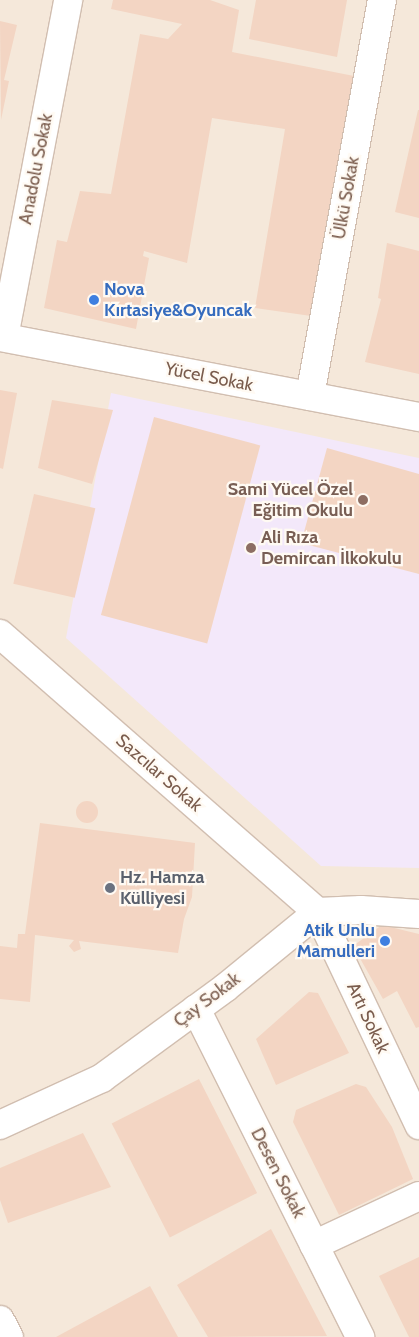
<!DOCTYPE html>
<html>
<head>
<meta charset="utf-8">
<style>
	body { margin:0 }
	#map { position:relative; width:419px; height:1337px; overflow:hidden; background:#fdf6ec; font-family:Cabin,sans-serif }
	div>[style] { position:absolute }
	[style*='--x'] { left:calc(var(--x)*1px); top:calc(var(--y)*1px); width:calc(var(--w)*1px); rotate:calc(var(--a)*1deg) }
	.residential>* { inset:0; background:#f5e8da; transform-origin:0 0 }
	.education>* { inset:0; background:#f3e8fa }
	.building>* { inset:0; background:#f3d5c3; transform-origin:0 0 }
	.round { border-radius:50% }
	.roads { filter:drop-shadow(1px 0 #d1beb0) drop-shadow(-1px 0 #d1beb0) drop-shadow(0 1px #d1beb0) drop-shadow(0 -1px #d1beb0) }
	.street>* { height:28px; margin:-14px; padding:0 14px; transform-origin:14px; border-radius:14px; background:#fff }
	.dots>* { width:14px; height:14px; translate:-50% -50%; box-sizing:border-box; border:2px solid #fffaf3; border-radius:50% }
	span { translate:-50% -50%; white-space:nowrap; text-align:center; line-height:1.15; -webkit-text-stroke:4.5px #fffaf3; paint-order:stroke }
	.street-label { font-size:18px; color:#7a5c4d }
	.shop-label { font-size:18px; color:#366cbe; font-weight:700 }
	.left { translate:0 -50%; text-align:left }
	.right { translate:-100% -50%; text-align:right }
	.education-label { font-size:18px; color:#785e54; font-weight:700 }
	.worship-label { font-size:18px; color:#5b616d; font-weight:700 }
</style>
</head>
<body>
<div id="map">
	<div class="residential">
		<i style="left:0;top:0;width:419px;height:1337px"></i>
	</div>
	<div class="education">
		<i style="clip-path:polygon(111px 393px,419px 458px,419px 868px,321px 866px,66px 638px)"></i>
	</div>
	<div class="building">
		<i style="clip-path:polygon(113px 0,210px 0,239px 10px,232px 52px,354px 76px,311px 316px,255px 308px,285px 129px,212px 118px,187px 263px,144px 251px,143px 256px,149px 258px,136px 329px,44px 308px,57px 240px,67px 242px,80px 191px,111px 194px,140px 34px,168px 39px,182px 24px,111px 9px)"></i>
		<i style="clip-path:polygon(256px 0,347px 0,337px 57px,249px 39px)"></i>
		<i style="clip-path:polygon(0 21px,17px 25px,4px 80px,9px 81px,1px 120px)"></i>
		<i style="clip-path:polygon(418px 110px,419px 110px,419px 218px,395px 212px)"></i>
		<i style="clip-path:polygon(387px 243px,419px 251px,419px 374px,365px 362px,381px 299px,378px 298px)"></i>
		<i style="clip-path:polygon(0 390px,17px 393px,3px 469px,0 468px)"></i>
		<i style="clip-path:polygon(52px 400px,113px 410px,92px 484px,38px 468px)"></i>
		<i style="left:154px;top:417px;width:110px;height:205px;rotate:15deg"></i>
		<i style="clip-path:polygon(327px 448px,419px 474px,419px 574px,301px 543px)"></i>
		<i style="left:34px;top:494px;width:63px;height:92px;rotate:13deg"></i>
		<i class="round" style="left:76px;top:801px;width:22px;height:22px"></i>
		<i style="clip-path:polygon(40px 823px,195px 843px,192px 897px,184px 919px,178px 953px,79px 941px,81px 949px,74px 952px,69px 946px,74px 940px,35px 935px,30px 1002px,0 999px,0 946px,17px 948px,18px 934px,25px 934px)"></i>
		<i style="clip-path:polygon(382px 925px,419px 934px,419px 1027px,416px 1028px,397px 991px,383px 999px,353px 946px)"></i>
		<i style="clip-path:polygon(309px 992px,318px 993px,349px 1053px,276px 1085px,256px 1039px)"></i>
		<i style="left:199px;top:1079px;width:128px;height:98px;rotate:63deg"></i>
		<i style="clip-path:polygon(356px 1084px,366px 1087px,392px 1127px,413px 1179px,339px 1215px,293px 1122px,296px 1110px)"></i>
		<i style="clip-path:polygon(83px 1133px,111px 1187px,8px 1223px,0 1200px,0 1168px)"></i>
		<i style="clip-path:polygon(271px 1229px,327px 1336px,208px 1337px,177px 1285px)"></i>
		<i style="clip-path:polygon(419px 1257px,419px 1337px,409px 1337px,379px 1276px)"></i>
		<i style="clip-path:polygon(150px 1286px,178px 1337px,56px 1337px)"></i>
	</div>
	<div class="roads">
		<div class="street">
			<i style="--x:0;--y:337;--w:427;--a:10.8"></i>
			<i style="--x:4;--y:337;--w:343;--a:-79.2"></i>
			<i style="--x:310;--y:396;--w:402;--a:-79.7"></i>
			<i style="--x:0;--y:634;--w:422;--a:41.2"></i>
			<i style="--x:318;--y:912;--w:236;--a:64.6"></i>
			<i style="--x:196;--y:1009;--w:367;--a:63.4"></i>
			<i style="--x:0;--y:1125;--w:112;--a:-24.7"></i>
			<i style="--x:102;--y:1078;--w:152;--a:-36.2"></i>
			<i style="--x:225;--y:988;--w:120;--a:-39.3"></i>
			<i style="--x:318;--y:912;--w:43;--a:-2.7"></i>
			<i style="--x:361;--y:910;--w:58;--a:3.9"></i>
			<i style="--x:314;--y:1245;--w:116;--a:-25"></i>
			<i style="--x:0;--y:1320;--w:19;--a:62"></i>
		</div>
	</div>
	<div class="dots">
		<i style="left:94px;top:300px;background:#3f7fe0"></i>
		<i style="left:363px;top:500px;background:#8d6e63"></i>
		<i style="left:251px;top:548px;background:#8d6e63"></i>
		<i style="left:110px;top:888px;background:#6b7280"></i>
		<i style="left:385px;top:941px;background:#3f7fe0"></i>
	</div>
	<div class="street-label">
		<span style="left:36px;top:169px;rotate:-79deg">Anadolu Sokak</span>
		<span style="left:346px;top:198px;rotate:-80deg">Ülkü Sokak</span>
		<span style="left:209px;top:377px;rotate:11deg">Yücel Sokak</span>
		<span style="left:159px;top:773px;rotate:41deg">Sazcılar Sokak</span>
		<span style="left:207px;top:1000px;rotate:-37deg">Çay Sokak</span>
		<span style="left:368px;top:1018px;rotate:65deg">Artı Sokak</span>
		<span style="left:278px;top:1173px;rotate:63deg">Desen Sokak</span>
	</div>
	<div class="shop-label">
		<span class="left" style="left:104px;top:300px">Nova<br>Kırtasiye&amp;Oyuncak</span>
		<span class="right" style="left:375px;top:941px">Atik Unlu<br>Mamulleri</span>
	</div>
	<div class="education-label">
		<span class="right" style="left:353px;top:500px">Sami Yücel Özel<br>Eğitim Okulu</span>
		<span class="left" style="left:261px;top:548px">Ali Rıza<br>Demircan İlkokulu</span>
	</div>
	<div class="worship-label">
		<span class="left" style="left:120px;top:888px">Hz. Hamza<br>Külliyesi</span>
	</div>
</div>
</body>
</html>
